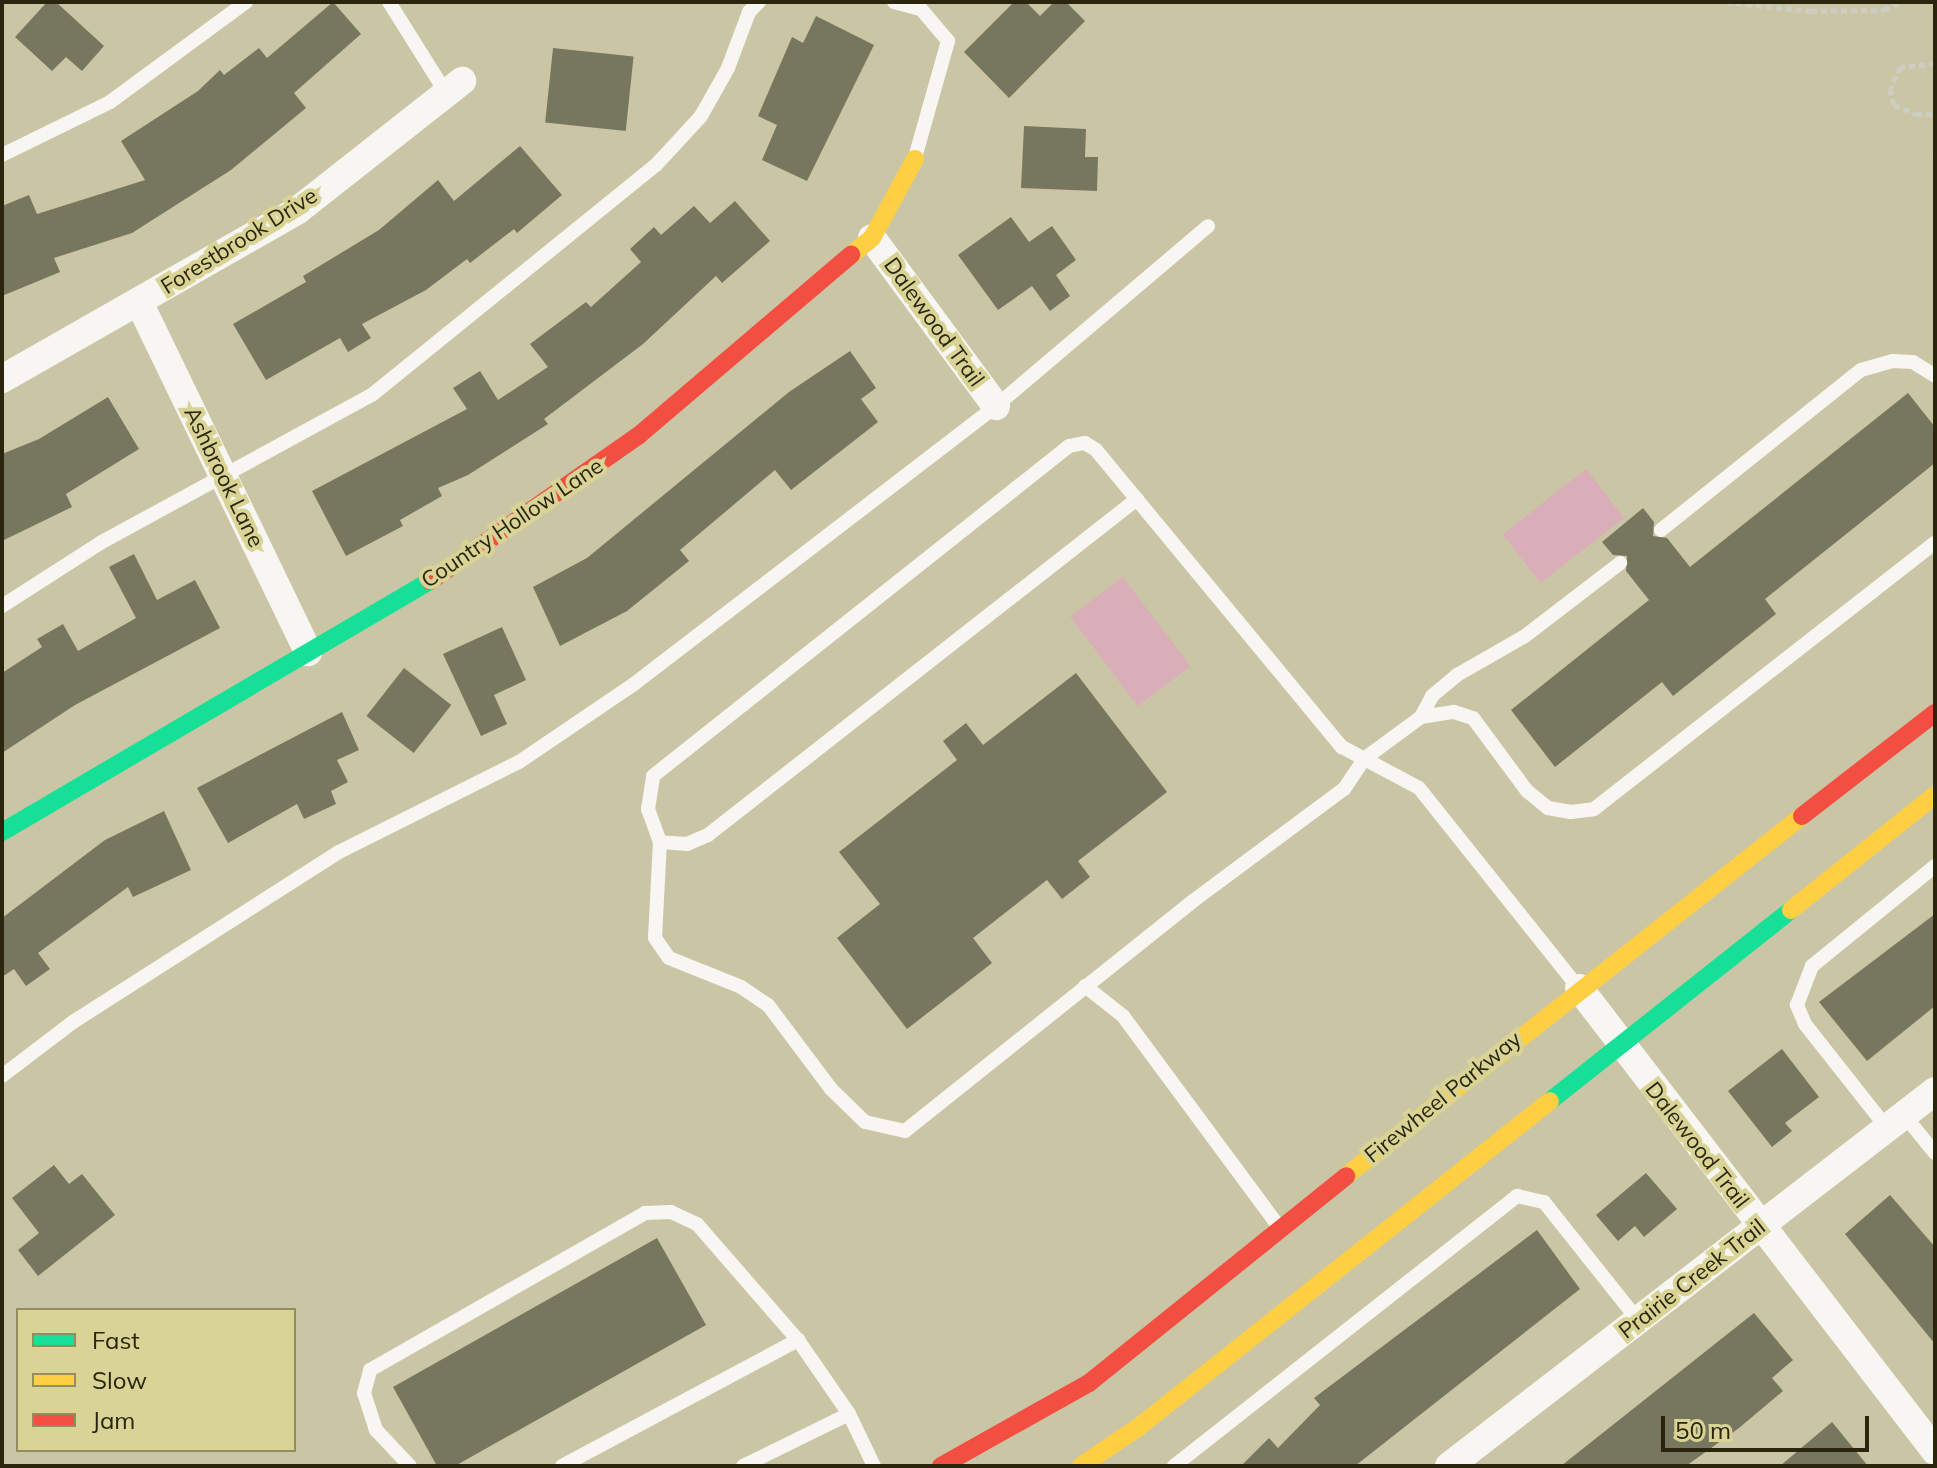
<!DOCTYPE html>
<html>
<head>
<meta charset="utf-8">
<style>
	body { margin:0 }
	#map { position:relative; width:1937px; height:1468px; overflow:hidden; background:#cac6a5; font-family:Mulish,sans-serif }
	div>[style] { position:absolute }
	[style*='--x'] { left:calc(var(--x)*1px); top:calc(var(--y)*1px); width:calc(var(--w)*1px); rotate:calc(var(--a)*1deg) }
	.green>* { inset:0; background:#daaeb9; transform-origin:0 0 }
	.building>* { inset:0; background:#76775e; transform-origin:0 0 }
	.path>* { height:5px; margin-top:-2.5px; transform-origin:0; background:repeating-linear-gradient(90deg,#cecdc3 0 6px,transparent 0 10px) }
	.lane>* { height:14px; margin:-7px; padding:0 7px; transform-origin:7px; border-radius:7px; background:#f7f6f2 }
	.street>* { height:28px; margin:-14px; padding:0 14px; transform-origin:14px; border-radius:14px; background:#f7f6f2 }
	.fast>* { height:18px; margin:-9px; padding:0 9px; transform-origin:9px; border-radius:9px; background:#16e098 }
	.slow>* { height:18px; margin:-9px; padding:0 9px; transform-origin:9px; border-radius:9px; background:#ffcf43 }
	.jam>* { height:18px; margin:-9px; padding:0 9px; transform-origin:9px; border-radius:9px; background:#f24e42 }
	span { translate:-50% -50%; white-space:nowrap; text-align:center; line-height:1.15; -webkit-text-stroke:8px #d9d396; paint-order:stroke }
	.street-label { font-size:22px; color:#29260d }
	.frame { position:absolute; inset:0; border:4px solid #29260d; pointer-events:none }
	.legend { position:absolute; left:16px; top:1308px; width:280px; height:144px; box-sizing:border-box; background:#d9d396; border:2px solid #938e5f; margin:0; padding:10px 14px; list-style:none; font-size:24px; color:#29260d }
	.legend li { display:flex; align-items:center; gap:16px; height:40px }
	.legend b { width:40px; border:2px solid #938e5f }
	.scale { position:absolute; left:1661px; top:1416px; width:208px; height:36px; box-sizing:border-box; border:4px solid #29260d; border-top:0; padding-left:10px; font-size:24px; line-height:28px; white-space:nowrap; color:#29260d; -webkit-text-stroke:6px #d9d396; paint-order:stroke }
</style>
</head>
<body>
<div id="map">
	<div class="green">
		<i style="left:1586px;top:469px;width:62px;height:106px;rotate:52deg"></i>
		<i style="left:1123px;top:577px;width:112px;height:66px;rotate:53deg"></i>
	</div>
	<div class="building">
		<i style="clip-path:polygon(47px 2px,56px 2px,104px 46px,82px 71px,66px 57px,52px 71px,15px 37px)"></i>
		<i style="clip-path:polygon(333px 2px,361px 34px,294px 93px,306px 108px,231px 170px,132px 233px,54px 258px,60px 272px,2px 296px,2px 206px,29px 195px,37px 214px,145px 180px,121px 141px,198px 91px,220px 70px,224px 75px,259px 48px,267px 58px)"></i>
		<i style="clip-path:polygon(1014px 2px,1026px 2px,1040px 16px,1054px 2px,1066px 2px,1085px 21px,1009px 98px,964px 52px)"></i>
		<i style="clip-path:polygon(816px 16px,874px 45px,807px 181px,762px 160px,777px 125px,758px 116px,792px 37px,803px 43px)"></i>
		<i style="left:553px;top:48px;width:81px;height:75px;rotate:6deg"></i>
		<i style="clip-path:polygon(1024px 126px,1086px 129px,1085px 157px,1098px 157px,1097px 191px,1021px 188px)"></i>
		<i style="clip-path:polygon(520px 146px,562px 195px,517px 233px,514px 229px,470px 263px,467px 259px,426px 290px,362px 324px,371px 338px,348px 352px,340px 338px,266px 380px,233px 324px,306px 282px,303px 276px,379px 230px,438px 180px,454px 201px)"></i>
		<i style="clip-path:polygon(735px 201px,770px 241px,722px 283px,716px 276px,643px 344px,544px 419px,548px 424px,468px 475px,438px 488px,442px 496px,400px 520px,403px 526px,346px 556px,312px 491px,467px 409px,453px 388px,480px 371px,498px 400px,548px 367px,530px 344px,586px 302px,591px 307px,641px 262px,630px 249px,654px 227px,661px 235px,694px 206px,710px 223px)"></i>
		<i style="clip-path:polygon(1011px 217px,1029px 242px,1052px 226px,1076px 260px,1056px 275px,1070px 296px,1050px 311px,1032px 286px,998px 310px,958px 255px)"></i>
		<i style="clip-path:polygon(850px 351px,876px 388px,861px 399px,878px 422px,791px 490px,775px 470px,680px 550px,689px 561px,627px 611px,560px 646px,533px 587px,587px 558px,789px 392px)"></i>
		<i style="clip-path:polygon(1908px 393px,1935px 427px,1935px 463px,1765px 599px,1776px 614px,1673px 696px,1662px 682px,1555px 767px,1511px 710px,1649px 600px,1626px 571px,1627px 556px,1613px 555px,1602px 542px,1643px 508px,1654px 522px,1653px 536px,1667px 538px,1690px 567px)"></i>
		<i style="clip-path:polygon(108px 397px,139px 449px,66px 494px,72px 507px,2px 541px,2px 454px,39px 439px)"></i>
		<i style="clip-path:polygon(134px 554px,157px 600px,195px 580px,220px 628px,75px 705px,2px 753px,2px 673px,42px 647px,37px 639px,63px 624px,78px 651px,136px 618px,109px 567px)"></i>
		<i style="clip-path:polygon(502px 627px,526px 680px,494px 695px,507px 724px,481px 736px,443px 654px)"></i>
		<i style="left:404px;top:668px;width:60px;height:61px;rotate:38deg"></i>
		<i style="clip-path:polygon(1076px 673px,1167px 792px,1078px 861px,1090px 877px,1062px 899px,1047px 880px,973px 938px,992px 963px,907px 1029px,837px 938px,880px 904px,839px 852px,957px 760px,943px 741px,966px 723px,983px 745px)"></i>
		<i style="clip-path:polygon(342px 712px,359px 750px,337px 760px,348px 782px,331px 791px,336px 804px,304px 819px,297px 804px,228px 843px,197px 788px)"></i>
		<i style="clip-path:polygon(164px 811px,191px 870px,133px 897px,128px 887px,38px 953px,50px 969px,26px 986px,14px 969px,2px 977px,2px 918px,105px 840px)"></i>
		<i style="clip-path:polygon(1935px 914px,1935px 1006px,1867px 1061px,1819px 1002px)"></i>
		<i style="clip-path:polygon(1782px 1049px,1819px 1097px,1785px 1123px,1792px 1131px,1772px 1147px,1728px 1091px)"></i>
		<i style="clip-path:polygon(54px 1165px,69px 1184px,82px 1174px,115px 1215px,38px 1276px,18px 1250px,39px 1233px,12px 1198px)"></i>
		<i style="clip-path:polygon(1646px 1173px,1677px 1209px,1644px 1237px,1635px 1226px,1618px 1241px,1596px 1215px)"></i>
		<i style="clip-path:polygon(1890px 1195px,1935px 1247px,1935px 1344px,1845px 1234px)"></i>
		<i style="clip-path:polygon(1537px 1230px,1580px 1289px,1355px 1466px,1241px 1466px,1269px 1438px,1278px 1448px,1320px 1405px,1314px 1398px)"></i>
		<i style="clip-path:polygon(657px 1238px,706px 1325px,455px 1466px,437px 1466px,393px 1387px)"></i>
		<i style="clip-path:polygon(1754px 1313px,1793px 1360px,1772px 1378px,1783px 1391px,1739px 1428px,1686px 1466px,1561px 1466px)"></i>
		<i style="clip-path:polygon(1832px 1422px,1868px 1466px,1780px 1466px)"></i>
	</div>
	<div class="path">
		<i style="--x:1726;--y:2;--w:85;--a:6"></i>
		<i style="--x:1811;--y:11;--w:73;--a:-0.8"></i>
		<i style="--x:1884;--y:10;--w:20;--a:-24"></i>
		<i style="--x:1935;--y:63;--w:35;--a:173"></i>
		<i style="--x:1900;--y:67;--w:24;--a:114"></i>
		<i style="--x:1890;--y:89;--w:16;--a:76"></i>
		<i style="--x:1894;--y:105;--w:24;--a:22"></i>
		<i style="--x:1916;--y:114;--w:19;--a:0"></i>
		<i style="--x:1935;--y:152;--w:4;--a:90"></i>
	</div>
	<div class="lane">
		<i style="--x:389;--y:2;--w:107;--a:57.9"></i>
		<i style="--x:894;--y:2;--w:28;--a:15"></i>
		<i style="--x:921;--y:9;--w:42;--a:49.8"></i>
		<i style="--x:948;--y:41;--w:122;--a:105.8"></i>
		<i style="--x:2;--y:155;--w:120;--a:-26.1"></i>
		<i style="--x:110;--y:102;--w:169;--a:-36.3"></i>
		<i style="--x:1137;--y:499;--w:545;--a:141.93"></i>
		<i style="--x:708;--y:835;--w:23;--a:157"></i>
		<i style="--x:687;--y:844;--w:27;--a:-176"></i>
		<i style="--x:660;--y:842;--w:35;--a:-110"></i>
		<i style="--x:648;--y:809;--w:33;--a:-81"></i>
		<i style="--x:653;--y:776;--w:531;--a:-38.42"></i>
		<i style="--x:1069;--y:446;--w:16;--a:-11"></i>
		<i style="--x:1085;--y:443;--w:13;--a:32"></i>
		<i style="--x:1096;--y:450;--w:386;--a:50.4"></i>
		<i style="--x:1342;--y:747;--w:87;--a:28"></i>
		<i style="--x:1419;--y:788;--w:252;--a:51.4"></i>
		<i style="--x:1661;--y:530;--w:256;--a:-38.7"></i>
		<i style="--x:1861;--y:370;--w:32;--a:-16"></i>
		<i style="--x:1892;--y:361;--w:21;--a:3"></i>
		<i style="--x:1913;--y:362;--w:26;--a:32"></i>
		<i style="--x:2;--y:606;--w:117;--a:-32.7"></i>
		<i style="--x:100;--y:543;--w:311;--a:-28.6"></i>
		<i style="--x:373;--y:394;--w:364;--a:-39"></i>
		<i style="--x:656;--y:165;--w:67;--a:-47.4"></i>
		<i style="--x:701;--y:116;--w:55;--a:-60.6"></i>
		<i style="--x:728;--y:68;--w:60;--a:-69.4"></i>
		<i style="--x:749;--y:12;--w:14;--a:-45"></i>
		<i style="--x:1421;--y:717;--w:33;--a:-9"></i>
		<i style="--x:1454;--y:712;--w:20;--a:18"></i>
		<i style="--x:1473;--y:718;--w:91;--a:53.5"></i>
		<i style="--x:1527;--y:791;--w:27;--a:39"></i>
		<i style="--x:1548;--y:808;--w:23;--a:10"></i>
		<i style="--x:1571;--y:812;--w:23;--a:-7"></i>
		<i style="--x:1594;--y:809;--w:432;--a:-38"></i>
		<i style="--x:660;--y:842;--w:96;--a:93"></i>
		<i style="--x:655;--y:938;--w:24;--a:55"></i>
		<i style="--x:669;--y:958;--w:78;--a:21.9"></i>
		<i style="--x:741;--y:987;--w:32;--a:34"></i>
		<i style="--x:768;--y:1005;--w:105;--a:53.1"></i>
		<i style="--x:831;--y:1089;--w:47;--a:44.1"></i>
		<i style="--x:865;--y:1122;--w:41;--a:12.7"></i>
		<i style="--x:905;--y:1131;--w:369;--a:-38.6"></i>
		<i style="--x:1193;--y:901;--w:188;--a:-36.6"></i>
		<i style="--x:1344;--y:789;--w:36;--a:-56"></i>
		<i style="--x:1364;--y:759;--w:71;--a:-36.4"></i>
		<i style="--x:1421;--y:717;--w:24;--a:-62"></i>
		<i style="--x:1432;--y:696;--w:33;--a:-40"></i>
		<i style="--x:1457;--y:675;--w:78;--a:-29.8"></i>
		<i style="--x:1525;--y:636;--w:120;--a:-37.5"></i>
		<i style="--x:1085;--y:986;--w:48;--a:38.3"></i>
		<i style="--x:1123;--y:1016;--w:262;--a:53.5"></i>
		<i style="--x:2;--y:1076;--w:89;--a:-37.3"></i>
		<i style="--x:73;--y:1022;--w:316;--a:-32.6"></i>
		<i style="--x:339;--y:852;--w:201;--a:-26.6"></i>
		<i style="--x:519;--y:762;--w:139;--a:-34.1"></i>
		<i style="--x:634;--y:684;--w:456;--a:-37.5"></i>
		<i style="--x:996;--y:406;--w:278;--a:-40.3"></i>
		<i style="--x:1904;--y:1115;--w:49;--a:50.8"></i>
		<i style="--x:1887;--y:1128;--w:132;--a:-128.3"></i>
		<i style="--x:1805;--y:1024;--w:21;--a:-113"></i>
		<i style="--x:1797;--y:1005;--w:42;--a:-69"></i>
		<i style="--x:1812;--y:966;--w:159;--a:-39.1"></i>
		<i style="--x:410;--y:1466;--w:50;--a:-133.4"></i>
		<i style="--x:376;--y:1430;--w:39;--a:-108"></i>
		<i style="--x:364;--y:1393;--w:24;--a:-75"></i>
		<i style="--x:370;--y:1370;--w:317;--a:-29.7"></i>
		<i style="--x:645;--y:1213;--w:26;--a:-2"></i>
		<i style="--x:671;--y:1212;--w:29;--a:25"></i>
		<i style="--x:697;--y:1224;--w:154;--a:49"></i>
		<i style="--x:562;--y:1466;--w:268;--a:-28.1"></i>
		<i style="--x:798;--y:1340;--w:90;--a:55.4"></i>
		<i style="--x:849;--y:1414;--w:58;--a:64.3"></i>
		<i style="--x:743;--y:1466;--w:118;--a:-26.1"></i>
		<i style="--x:1174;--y:1466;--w:437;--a:-38.2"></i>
		<i style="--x:1517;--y:1196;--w:28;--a:13"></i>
		<i style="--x:1544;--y:1202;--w:151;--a:51.5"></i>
	</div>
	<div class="street">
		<i style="--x:872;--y:238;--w:209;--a:53.6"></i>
		<i style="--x:139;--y:302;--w:389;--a:64.2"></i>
		<i style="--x:2;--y:379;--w:341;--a:-29.7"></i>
		<i style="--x:298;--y:210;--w:209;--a:-38.2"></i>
		<i style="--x:1579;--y:988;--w:584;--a:52.44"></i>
		<i style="--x:1449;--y:1466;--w:614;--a:-37.65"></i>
	</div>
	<div class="fast">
		<i style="--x:2;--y:832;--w:496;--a:-30.4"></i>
		<i style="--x:1550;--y:1101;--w:308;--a:-38.4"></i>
	</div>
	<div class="slow">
		<i style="--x:851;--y:255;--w:27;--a:-39"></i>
		<i style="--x:872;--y:238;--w:90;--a:-61.4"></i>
		<i style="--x:1791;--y:910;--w:184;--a:-38.6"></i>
		<i style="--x:1346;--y:1176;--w:581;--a:-38.29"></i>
		<i style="--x:1081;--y:1466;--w:71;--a:-34.1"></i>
		<i style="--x:1140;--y:1426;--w:523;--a:-38.4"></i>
	</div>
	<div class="jam">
		<i style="--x:430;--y:581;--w:254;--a:-34.9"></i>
		<i style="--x:638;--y:436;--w:280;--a:-40.4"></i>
		<i style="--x:1802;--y:816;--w:168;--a:-37.8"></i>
		<i style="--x:941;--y:1466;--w:170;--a:-29.3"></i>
		<i style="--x:1089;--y:1383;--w:330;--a:-38.8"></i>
	</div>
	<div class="street-label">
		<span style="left:239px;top:241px;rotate:-32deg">Forestbrook Drive</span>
		<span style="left:934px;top:322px;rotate:54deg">Dalewood Trail</span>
		<span style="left:224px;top:477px;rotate:64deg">Ashbrook Lane</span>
		<span style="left:512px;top:523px;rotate:-34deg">Country Hollow Lane</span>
		<span style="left:1443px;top:1097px;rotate:-39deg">Firewheel Parkway</span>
		<span style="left:1697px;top:1145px;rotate:52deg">Dalewood Trail</span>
		<span style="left:1692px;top:1279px;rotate:-38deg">Prairie Creek Trail</span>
	</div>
	<div class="frame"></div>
	<ul class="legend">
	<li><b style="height:10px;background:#16e098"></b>Fast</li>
	<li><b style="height:10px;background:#ffcf43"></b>Slow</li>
	<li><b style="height:10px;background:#f24e42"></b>Jam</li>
	</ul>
	<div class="scale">50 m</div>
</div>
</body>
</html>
